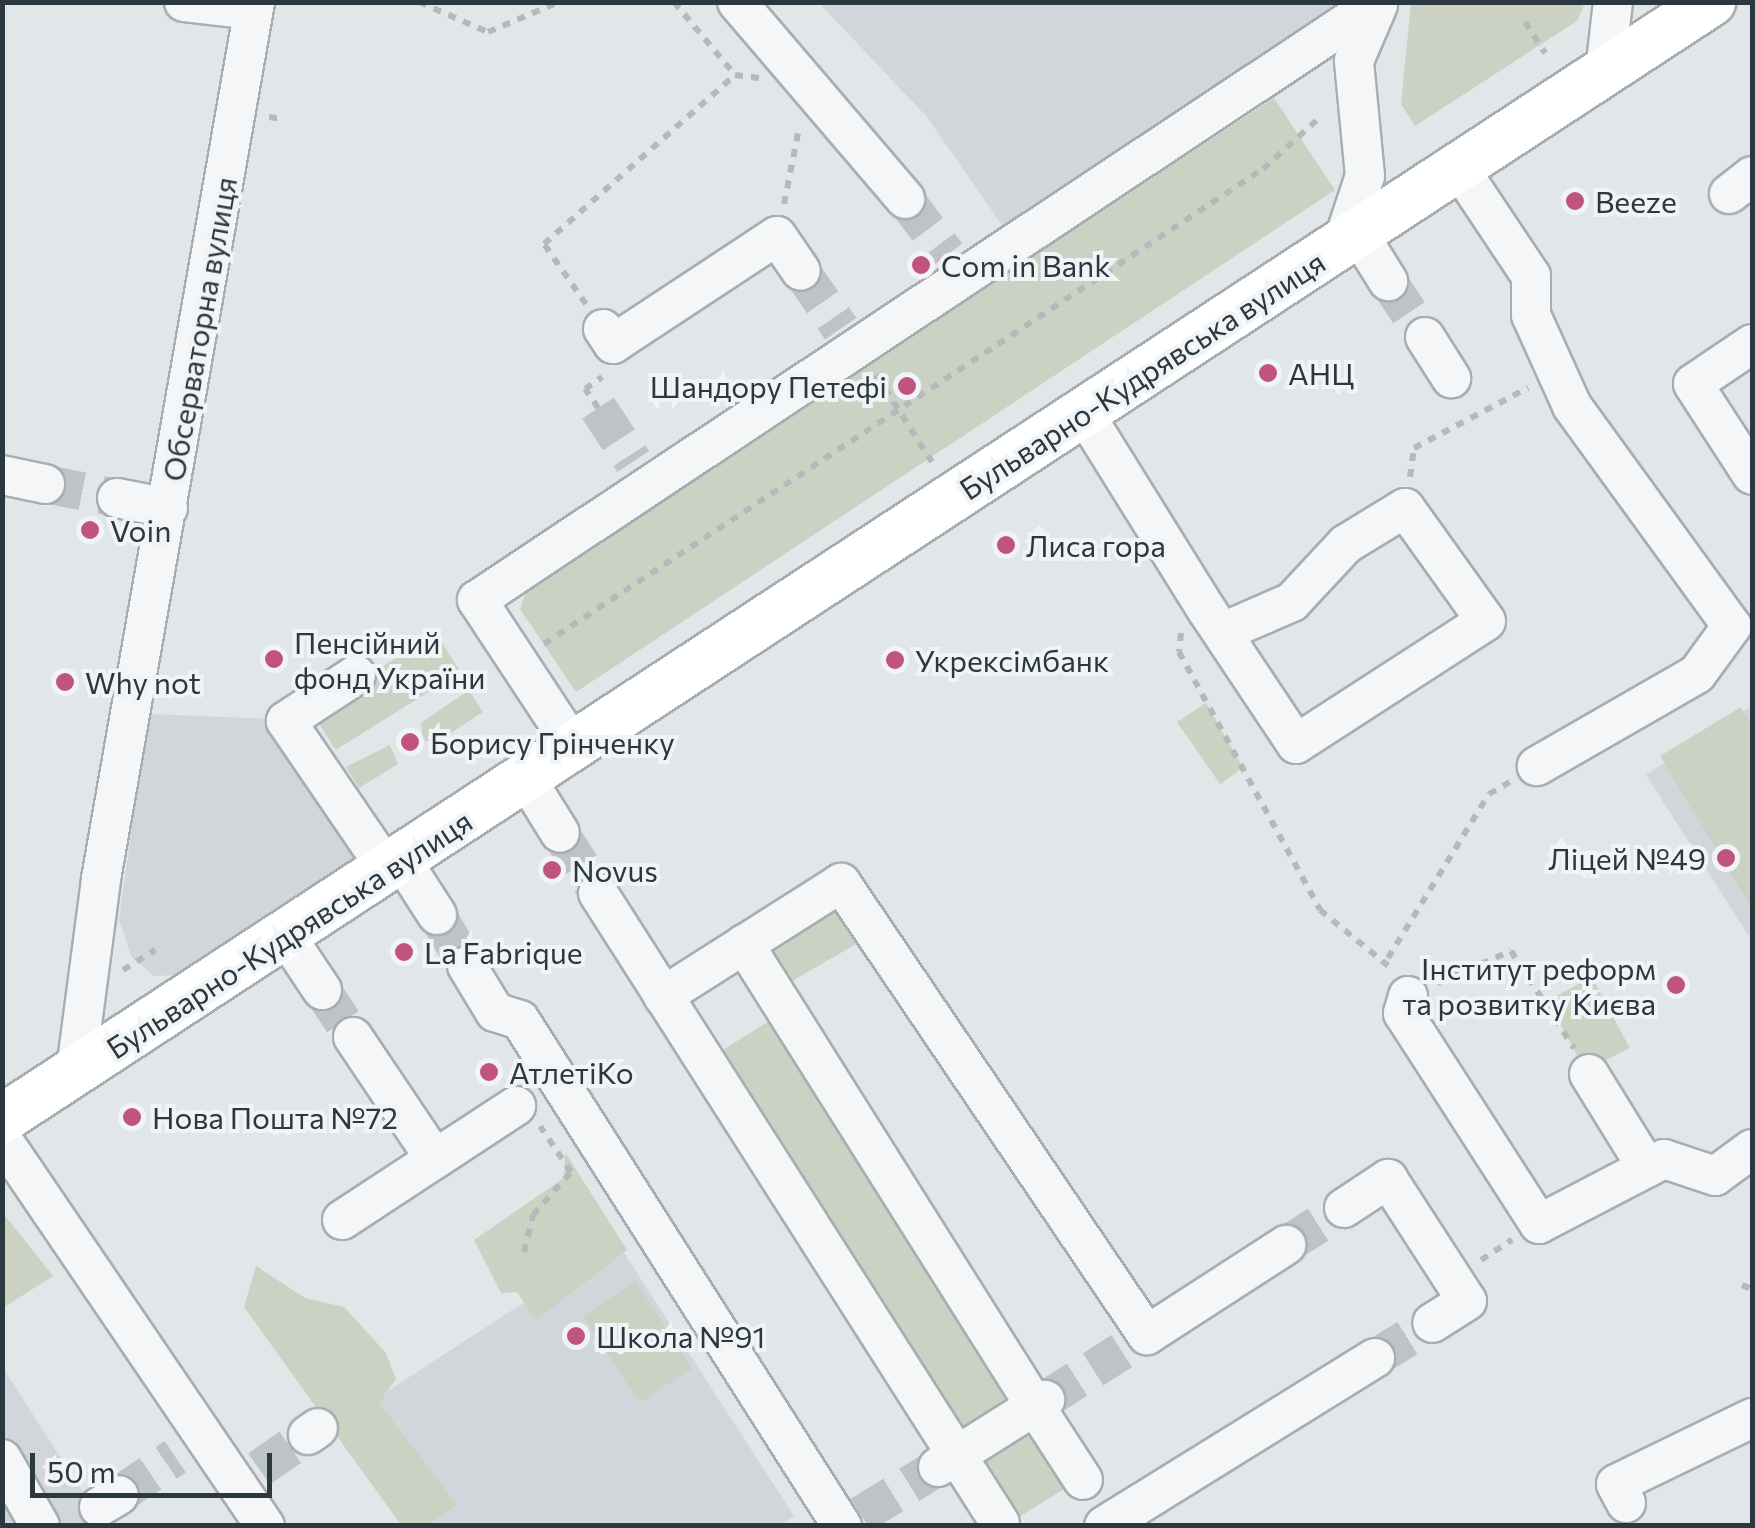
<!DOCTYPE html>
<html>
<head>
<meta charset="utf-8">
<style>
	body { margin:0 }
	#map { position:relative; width:1755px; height:1528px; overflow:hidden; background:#e1e6e9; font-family:Commissioner,sans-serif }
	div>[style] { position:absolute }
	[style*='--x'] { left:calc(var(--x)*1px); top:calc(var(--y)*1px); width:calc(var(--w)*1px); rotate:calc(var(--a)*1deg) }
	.built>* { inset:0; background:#d0d6da }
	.green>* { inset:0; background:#cbd2c3; transform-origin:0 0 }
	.minor-tunnel>* { height:38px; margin-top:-19px; transform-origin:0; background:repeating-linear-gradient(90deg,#bdc3c7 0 38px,transparent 0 57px) }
	.path>* { height:6px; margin-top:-3px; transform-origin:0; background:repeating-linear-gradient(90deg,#b4b9bc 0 8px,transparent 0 16px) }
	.roads { filter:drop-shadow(2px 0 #a7aeb3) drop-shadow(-2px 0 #a7aeb3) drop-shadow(0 2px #a7aeb3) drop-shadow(0 -2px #a7aeb3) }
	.minor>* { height:38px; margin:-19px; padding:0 19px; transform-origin:19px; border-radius:19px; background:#f4f6f7 }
	.major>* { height:48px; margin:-24px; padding:0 24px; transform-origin:24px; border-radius:24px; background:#fff }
	.dots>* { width:28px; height:28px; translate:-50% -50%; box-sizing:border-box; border:5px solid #f1f4f6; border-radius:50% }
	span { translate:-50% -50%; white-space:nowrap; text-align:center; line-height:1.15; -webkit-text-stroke:8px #f1f4f6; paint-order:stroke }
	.poi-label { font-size:30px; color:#2b383f }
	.left { translate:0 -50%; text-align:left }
	.right { translate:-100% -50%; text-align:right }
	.street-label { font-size:30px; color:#2b383f }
	.frame { position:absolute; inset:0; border:5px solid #2b383f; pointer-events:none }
	.scale { position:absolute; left:30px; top:1453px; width:242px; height:45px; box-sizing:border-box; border:5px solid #2b383f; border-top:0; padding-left:12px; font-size:30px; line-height:35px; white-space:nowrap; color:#2b383f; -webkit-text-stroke:8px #f1f4f6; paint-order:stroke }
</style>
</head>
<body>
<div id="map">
	<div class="built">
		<i style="clip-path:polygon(819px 3px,1357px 3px,1008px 234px,927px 117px)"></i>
		<i style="clip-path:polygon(1752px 706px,1752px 941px,1646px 775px)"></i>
		<i style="clip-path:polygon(148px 714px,274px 719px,362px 857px,180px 975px,154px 976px,131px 956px,119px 919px)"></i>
		<i style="clip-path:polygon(617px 1242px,794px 1516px,779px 1526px,413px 1525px,340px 1422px)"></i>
		<i style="clip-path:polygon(3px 1368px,104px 1525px,3px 1525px)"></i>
	</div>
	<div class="green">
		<i style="clip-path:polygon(1411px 3px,1412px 2px,1585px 3px,1577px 21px,1415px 126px,1401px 104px)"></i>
		<i style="clip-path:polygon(1274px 98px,1335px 190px,576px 692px,520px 609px,527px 589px)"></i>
		<i style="left:436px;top:633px;width:46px;height:147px;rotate:58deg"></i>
		<i style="clip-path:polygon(469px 690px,483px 712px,435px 743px,423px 740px,421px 723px)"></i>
		<i style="clip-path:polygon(1206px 703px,1243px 768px,1220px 784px,1177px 722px)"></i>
		<i style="clip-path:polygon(1741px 707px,1752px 727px,1752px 909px,1660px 756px)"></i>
		<i style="clip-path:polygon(390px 745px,398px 764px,359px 788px,346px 767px)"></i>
		<i style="left:837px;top:902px;width:46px;height:89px;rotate:60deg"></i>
		<i style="left:1592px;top:977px;width:80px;height:50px;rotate:62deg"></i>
		<i style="left:774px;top:1018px;width:449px;height:66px;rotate:58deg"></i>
		<i style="clip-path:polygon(565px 1152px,627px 1250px,536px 1320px,517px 1292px,501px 1293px,474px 1240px,564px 1178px)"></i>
		<i style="clip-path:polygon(3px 1213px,53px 1276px,3px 1308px,2px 1308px)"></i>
		<i style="clip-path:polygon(256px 1266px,305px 1298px,344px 1307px,386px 1353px,396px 1379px,379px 1403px,457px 1505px,427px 1525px,401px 1525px,244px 1307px)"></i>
		<i style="left:636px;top:1282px;width:103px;height:63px;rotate:57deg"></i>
		<i style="left:1032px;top:1430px;width:67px;height:67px;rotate:58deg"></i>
	</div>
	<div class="minor-tunnel">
		<i style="--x:905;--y:199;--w:70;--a:53.1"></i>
		<i style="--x:801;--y:271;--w:70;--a:55.4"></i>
		<i style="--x:1388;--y:281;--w:67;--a:56.5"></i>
		<i style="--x:598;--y:408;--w:64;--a:56.6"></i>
		<i style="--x:45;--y:484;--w:73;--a:11"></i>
		<i style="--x:560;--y:833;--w:71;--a:57.7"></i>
		<i style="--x:437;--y:915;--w:59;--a:59.5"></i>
		<i style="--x:322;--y:990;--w:56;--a:56.6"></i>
		<i style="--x:1286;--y:1245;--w:69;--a:-32.5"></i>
		<i style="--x:1375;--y:1358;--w:67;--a:-31.6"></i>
		<i style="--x:1045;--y:1400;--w:91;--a:-32.5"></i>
		<i style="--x:259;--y:1469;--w:60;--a:-34.8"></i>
		<i style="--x:119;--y:1495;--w:68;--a:-34.2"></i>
		<i style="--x:861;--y:1515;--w:91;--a:-31.9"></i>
	</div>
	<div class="path">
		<i style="--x:419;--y:2;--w:75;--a:23.5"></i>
		<i style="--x:488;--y:32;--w:77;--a:-22.9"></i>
		<i style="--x:674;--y:2;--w:95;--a:50.1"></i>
		<i style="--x:735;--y:75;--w:24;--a:7"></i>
		<i style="--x:1525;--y:22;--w:37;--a:57"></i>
		<i style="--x:269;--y:117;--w:15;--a:8"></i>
		<i style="--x:784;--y:204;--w:77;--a:-78.8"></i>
		<i style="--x:586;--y:304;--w:73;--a:-125"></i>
		<i style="--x:544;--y:244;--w:255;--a:-41.5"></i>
		<i style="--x:876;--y:375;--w:103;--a:57.2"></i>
		<i style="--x:598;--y:408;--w:23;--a:-124"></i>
		<i style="--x:585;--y:389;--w:21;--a:-35"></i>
		<i style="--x:1410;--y:477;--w:29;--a:-82"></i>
		<i style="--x:1414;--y:448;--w:129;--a:-27.8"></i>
		<i style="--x:1181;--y:633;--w:19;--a:96"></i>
		<i style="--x:1179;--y:652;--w:294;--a:61.3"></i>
		<i style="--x:1320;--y:910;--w:93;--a:39.3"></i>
		<i style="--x:544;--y:644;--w:862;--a:-33.45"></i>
		<i style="--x:1263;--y:169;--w:76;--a:-42.3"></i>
		<i style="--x:1388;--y:958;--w:193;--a:-58.4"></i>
		<i style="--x:1489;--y:794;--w:24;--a:-30"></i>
		<i style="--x:123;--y:970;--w:38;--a:-32"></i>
		<i style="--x:1437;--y:983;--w:81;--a:-23.4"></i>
		<i style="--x:1511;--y:951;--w:116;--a:57"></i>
		<i style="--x:524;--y:1252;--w:38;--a:-76"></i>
		<i style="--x:533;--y:1215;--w:57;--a:-48.5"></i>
		<i style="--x:571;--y:1172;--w:55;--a:-124"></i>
		<i style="--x:1481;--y:1260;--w:37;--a:-33"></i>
		<i style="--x:1742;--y:1285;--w:11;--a:22"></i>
	</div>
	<div class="roads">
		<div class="minor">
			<i style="--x:184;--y:2;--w:69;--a:6.6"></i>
			<i style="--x:737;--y:2;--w:259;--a:49.5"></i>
			<i style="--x:1605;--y:71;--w:69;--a:-83.4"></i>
			<i style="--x:1459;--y:168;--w:130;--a:56.3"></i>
			<i style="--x:1531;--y:276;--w:39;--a:90"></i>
			<i style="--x:1531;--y:315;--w:100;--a:65.7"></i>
			<i style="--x:1572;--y:406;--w:272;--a:54"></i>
			<i style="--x:1732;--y:626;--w:59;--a:126.1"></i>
			<i style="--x:1697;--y:674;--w:185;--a:150.1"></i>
			<i style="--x:1729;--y:194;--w:29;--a:-38"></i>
			<i style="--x:1358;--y:233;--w:57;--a:58"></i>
			<i style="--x:1343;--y:242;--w:70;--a:-71.6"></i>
			<i style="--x:1365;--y:176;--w:116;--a:-95.5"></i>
			<i style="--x:1354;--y:61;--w:61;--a:-66.8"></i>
			<i style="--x:603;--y:329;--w:18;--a:56"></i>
			<i style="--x:613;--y:344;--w:196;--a:-33.4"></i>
			<i style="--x:777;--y:236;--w:42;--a:55.6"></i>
			<i style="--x:1425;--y:337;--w:49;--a:57.6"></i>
			<i style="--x:1752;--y:344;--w:71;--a:145.9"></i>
			<i style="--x:1693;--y:384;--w:108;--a:57"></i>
			<i style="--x:1084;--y:413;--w:231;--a:58.1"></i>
			<i style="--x:1206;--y:609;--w:162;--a:56.3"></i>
			<i style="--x:1296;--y:744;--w:226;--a:-32.9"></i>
			<i style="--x:1486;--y:621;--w:139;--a:-125.6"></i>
			<i style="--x:1405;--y:508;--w:69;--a:148.6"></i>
			<i style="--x:1346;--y:544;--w:79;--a:133"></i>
			<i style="--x:1292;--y:602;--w:75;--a:156.5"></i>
			<i style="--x:2;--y:475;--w:44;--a:11.8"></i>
			<i style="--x:117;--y:498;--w:52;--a:11.1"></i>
			<i style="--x:356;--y:675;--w:84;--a:146.7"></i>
			<i style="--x:286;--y:721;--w:183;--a:55.7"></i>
			<i style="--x:574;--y:747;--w:176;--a:-123.4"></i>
			<i style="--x:477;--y:600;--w:1081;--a:-33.57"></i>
			<i style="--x:527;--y:780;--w:62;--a:58.1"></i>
			<i style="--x:403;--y:862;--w:63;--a:57.3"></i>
			<i style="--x:598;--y:893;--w:747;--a:57.46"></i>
			<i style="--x:286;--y:936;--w:65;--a:56.3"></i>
			<i style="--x:744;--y:944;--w:546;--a:57.79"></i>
			<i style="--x:1035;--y:1406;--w:12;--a:-31"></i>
			<i style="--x:467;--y:966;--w:54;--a:58.7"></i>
			<i style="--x:495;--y:1012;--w:26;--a:18"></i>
			<i style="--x:520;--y:1020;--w:600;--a:57.53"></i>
			<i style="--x:663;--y:996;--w:211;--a:-32.4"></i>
			<i style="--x:841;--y:883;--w:546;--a:55.9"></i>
			<i style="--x:1147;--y:1335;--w:166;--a:-32.9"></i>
			<i style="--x:1408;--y:996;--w:18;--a:106"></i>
			<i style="--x:1403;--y:1013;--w:251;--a:57.2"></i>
			<i style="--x:1539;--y:1224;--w:141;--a:-27.5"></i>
			<i style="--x:1664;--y:1159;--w:54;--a:18.4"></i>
			<i style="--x:1715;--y:1176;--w:46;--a:-36.1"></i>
			<i style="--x:353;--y:1037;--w:147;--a:56.1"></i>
			<i style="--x:435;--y:1159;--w:97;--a:-33.2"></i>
			<i style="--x:76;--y:1070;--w:193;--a:-82.5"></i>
			<i style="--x:101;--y:879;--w:890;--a:-80.04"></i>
			<i style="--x:1589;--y:1074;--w:110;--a:58.3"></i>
			<i style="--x:2;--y:1139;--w:468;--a:55.8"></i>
			<i style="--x:1344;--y:1208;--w:53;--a:-33.4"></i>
			<i style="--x:1388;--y:1179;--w:145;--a:57.1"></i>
			<i style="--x:1467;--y:1301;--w:41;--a:147.8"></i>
			<i style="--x:342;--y:1220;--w:111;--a:-33.3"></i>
			<i style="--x:308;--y:1435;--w:12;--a:-35"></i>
			<i style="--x:2;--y:1459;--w:77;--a:60.4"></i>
			<i style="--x:938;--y:1467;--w:115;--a:-32.2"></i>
			<i style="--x:1035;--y:1406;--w:88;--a:57"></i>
			<i style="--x:1626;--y:1503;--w:21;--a:-118"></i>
			<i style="--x:1616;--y:1484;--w:151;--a:-25.9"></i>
			<i style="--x:99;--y:1507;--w:23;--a:-31"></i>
			<i style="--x:1104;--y:1526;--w:319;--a:-31.8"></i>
		</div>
		<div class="major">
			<i style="--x:2;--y:1119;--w:2042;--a:-33.17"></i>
		</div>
	</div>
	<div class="dots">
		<i style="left:1575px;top:201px;background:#c15381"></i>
		<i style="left:921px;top:265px;background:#c15381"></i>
		<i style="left:1268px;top:373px;background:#c15381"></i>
		<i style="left:907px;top:386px;background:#c15381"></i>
		<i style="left:90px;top:530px;background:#c15381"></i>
		<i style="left:1006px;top:545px;background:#c15381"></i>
		<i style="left:274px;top:659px;background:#c15381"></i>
		<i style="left:895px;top:660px;background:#c15381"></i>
		<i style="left:65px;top:682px;background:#c15381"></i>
		<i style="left:410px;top:742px;background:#c15381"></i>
		<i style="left:1726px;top:858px;background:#c15381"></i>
		<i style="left:552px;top:870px;background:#c15381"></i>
		<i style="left:404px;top:952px;background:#c15381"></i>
		<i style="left:1676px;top:985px;background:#c15381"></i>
		<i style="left:489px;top:1072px;background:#c15381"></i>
		<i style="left:132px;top:1117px;background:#c15381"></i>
		<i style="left:576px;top:1336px;background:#c15381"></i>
	</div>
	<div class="poi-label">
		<span class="left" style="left:1595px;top:201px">Beeze</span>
		<span class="left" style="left:941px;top:265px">Com in Bank</span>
		<span class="left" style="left:1288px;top:373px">АНЦ</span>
		<span class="right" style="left:887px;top:386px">Шандору Петефі</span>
		<span class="left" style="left:110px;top:530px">Voin</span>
		<span class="left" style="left:1026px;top:545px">Лиса гора</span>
		<span class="left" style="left:294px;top:659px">Пенсійний<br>фонд України</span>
		<span class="left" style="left:915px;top:660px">Укрексімбанк</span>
		<span class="left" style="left:85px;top:682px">Why not</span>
		<span class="left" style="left:430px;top:742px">Борису Грінченку</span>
		<span class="right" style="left:1706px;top:858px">Ліцей №49</span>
		<span class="left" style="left:572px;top:870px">Novus</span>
		<span class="left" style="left:424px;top:952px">La Fabrique</span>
		<span class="right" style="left:1656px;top:985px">Інститут реформ<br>та розвитку Києва</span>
		<span class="left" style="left:509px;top:1072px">АтлетіКо</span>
		<span class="left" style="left:152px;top:1117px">Нова Пошта №72</span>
		<span class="left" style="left:596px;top:1336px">Школа №91</span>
	</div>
	<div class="street-label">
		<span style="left:199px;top:329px;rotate:-80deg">Обсерваторна вулиця</span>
		<span style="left:1142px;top:375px;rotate:-33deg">Бульварно-Кудрявська вулиця</span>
		<span style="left:289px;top:934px;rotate:-33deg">Бульварно-Кудрявська вулиця</span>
	</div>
	<div class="frame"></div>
	<div class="scale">50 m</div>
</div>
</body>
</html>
